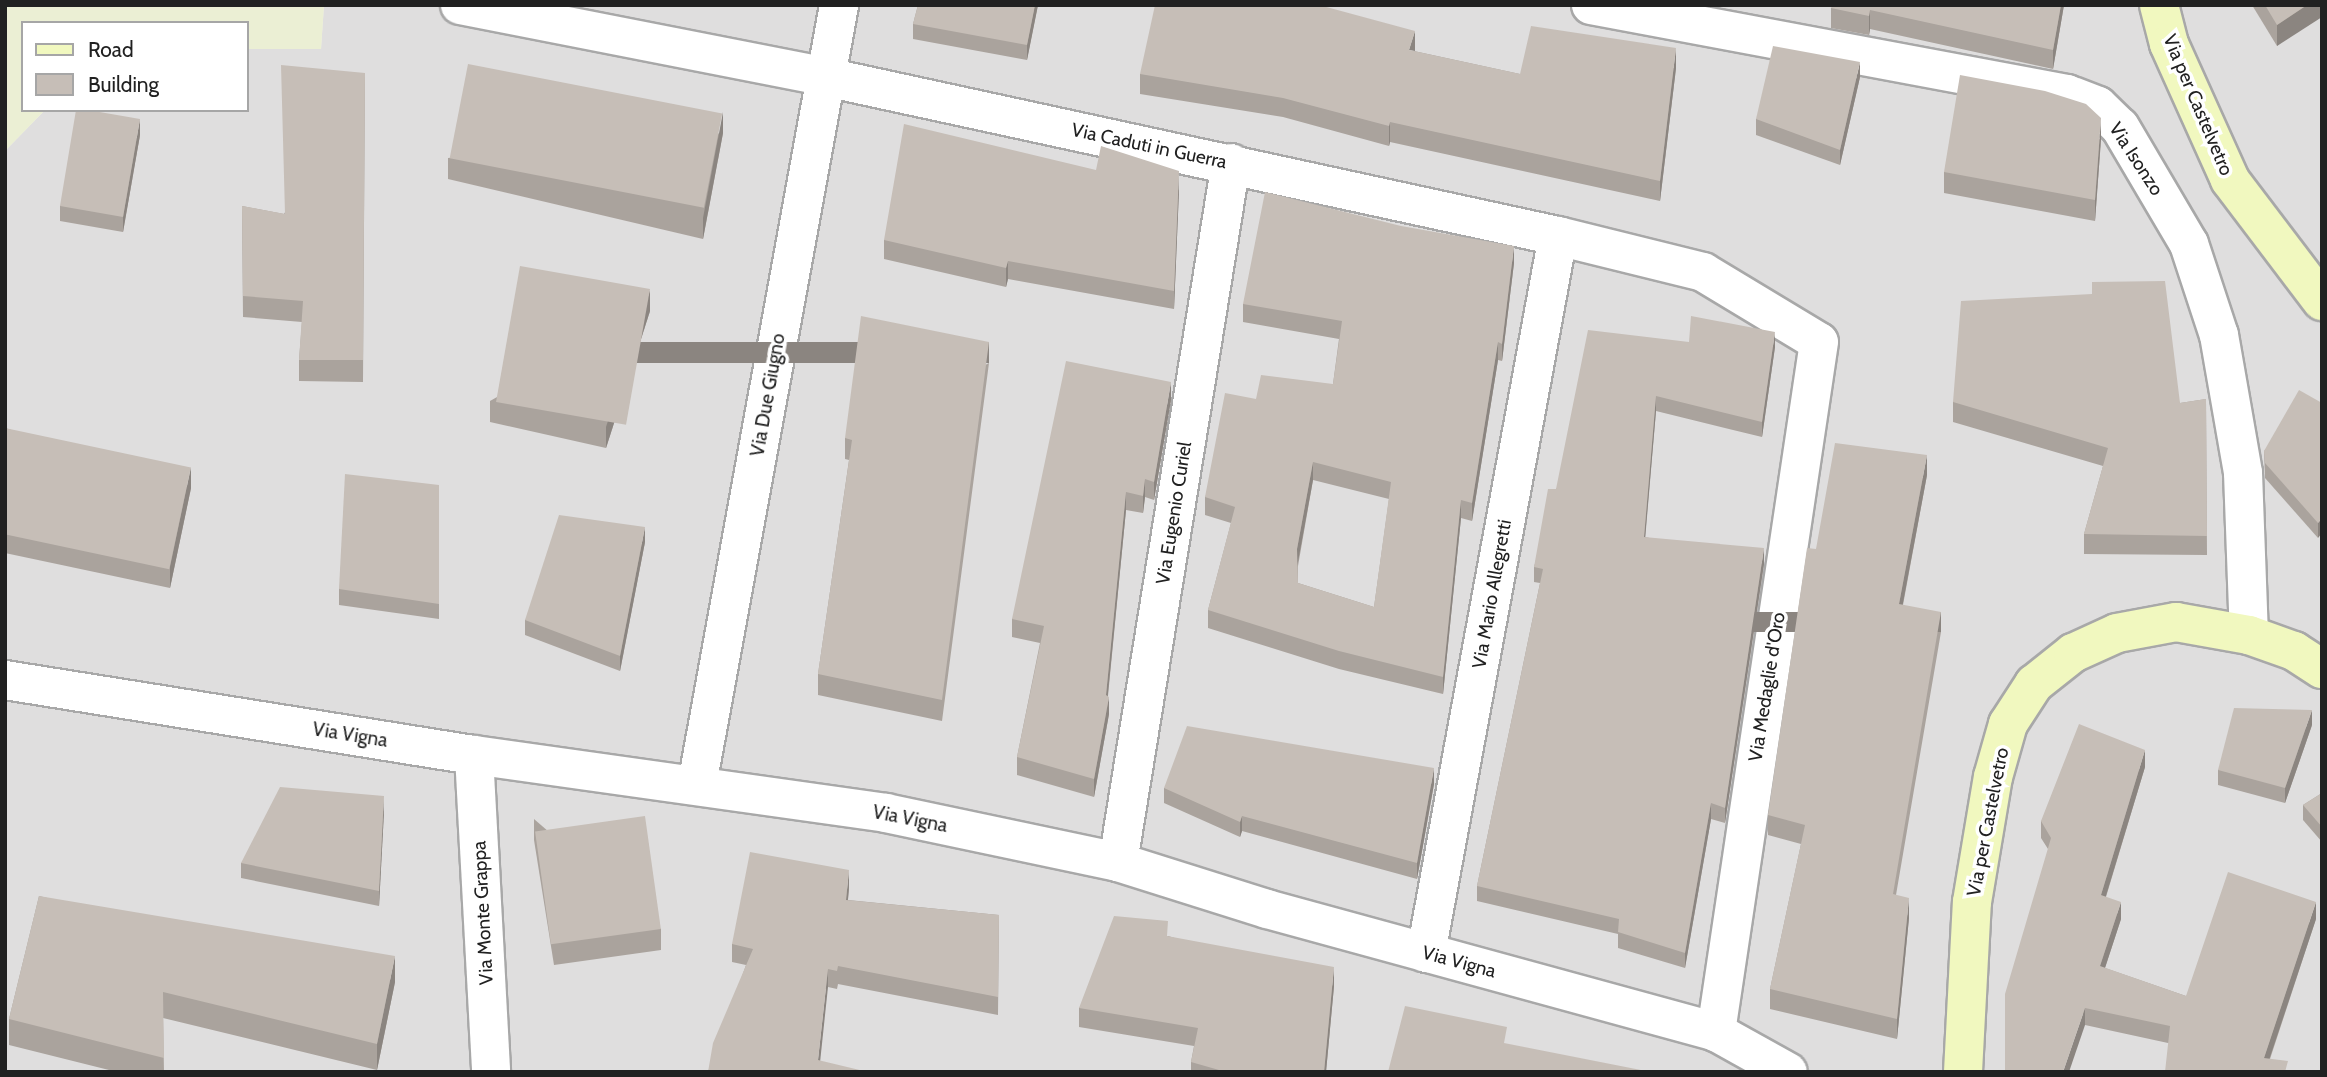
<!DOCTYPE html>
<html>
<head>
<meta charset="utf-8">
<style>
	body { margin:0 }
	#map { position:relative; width:2327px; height:1077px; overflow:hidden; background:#f1efe8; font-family:Cabin,sans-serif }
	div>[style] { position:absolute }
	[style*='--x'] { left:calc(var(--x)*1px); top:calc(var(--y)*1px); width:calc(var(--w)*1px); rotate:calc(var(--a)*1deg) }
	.residential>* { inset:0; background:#dfdede }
	.farmland>* { inset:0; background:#ebefd4 }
	.roads { filter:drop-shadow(2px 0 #a8a8a8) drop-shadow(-2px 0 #a8a8a8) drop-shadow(0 2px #a8a8a8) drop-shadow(0 -2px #a8a8a8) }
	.street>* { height:38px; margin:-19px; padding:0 19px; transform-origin:19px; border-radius:19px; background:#fff }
	.secondary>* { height:38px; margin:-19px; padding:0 19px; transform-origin:19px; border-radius:19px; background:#f1f8bf }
	.wall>* { inset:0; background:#aaa39d }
	.shaded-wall>* { inset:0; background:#8b8580; transform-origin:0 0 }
	.building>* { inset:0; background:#c6beb7; transform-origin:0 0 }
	span { translate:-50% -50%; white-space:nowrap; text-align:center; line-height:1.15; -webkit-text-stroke:7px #fff; paint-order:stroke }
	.street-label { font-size:19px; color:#212121 }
	.frame { position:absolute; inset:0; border:7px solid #212121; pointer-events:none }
	.legend { position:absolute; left:21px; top:21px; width:228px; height:91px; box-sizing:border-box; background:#fff; border:2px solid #a6a6a6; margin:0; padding:9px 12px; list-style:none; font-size:21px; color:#212121 }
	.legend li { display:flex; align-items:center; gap:14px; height:35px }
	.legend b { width:35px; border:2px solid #a6a6a6 }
</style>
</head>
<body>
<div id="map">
	<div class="residential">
		<i style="clip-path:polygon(324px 5px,2322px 5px,2322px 1072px,5px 1072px,5px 151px,45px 110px,247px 110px,247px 49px,321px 49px)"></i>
	</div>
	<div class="farmland">
		<i style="clip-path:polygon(5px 5px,324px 5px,321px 49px,247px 49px,247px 23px,23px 23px,23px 110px,45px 110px,5px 151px)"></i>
	</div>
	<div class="roads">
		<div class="street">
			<i style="--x:460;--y:5;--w:373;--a:11.1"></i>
			<i style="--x:826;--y:77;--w:749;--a:12.26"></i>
			<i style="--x:1558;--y:236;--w:149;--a:13.9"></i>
			<i style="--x:1703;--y:272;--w:135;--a:31.1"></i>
			<i style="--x:1819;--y:342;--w:698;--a:98.49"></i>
			<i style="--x:1591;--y:5;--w:484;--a:10.6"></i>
			<i style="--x:2067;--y:94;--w:33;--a:21"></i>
			<i style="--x:2098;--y:106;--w:30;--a:44"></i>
			<i style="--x:2120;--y:127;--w:136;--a:59.5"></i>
			<i style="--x:2189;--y:244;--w:96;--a:71.8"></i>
			<i style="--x:2219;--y:335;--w:140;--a:80.1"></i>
			<i style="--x:2243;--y:473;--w:162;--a:87.9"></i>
			<i style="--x:5;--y:680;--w:475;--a:9.1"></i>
			<i style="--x:474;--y:755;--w:416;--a:8"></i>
			<i style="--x:886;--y:813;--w:237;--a:11.9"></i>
			<i style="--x:1118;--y:862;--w:156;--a:17.5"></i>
			<i style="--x:1267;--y:909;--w:466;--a:15.3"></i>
			<i style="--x:1716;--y:1032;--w:82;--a:29.1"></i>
			<i style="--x:474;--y:755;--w:317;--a:86.9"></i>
			<i style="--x:697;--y:785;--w:793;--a:-79.68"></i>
			<i style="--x:1118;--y:862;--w:708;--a:-80.82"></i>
			<i style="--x:1426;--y:953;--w:729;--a:-79.57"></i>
		</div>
		<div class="secondary">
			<i style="--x:2159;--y:5;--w:40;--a:75.6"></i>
			<i style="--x:2169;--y:44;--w:149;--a:65.8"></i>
			<i style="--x:2230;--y:180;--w:152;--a:52.8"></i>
			<i style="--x:1963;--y:1072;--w:170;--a:-87"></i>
			<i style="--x:1972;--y:902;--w:127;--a:-80.5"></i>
			<i style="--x:1993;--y:777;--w:55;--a:-74.2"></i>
			<i style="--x:2008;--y:724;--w:48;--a:-57"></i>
			<i style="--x:2034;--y:684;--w:50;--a:-38.5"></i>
			<i style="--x:2073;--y:653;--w:48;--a:-24.4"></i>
			<i style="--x:2117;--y:633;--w:60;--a:-10.6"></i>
			<i style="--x:2176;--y:622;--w:74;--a:10.1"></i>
			<i style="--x:2249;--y:635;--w:48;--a:19.6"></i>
			<i style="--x:2294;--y:651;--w:33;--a:33"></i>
		</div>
	</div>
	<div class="wall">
		<i style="clip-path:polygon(918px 5px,1038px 5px,1027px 60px,913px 39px,913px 24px)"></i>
		<i style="clip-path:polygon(2064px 5px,2053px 69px,1870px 29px,1869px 35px,1831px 28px,1831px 8px)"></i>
		<i style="clip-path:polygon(2252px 5px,2322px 5px,2277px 46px)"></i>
		<i style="clip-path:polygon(1414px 51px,1520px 74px,1676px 68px,1660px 201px,1390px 142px,1389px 146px,1283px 117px,1140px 94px,1140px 74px)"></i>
		<i style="clip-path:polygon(365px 73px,363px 382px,299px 381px,299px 360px,302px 322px,243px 317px,242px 206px,284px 214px)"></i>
		<i style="clip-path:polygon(1860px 77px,1840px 165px,1756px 135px,1756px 119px)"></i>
		<i style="clip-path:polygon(723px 133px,703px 239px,448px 179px,448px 158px)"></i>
		<i style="clip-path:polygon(140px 135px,123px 232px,60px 221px,60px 206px)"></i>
		<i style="clip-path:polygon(2101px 139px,2095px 221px,1944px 193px,1944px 172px)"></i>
		<i style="clip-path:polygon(1179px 190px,1174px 309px,1008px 279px,1006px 287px,884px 259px,884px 240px)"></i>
		<i style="clip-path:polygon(evenodd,1514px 263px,1502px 361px,1498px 360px,1472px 521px,1461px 518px,1443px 694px,1339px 669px,1208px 628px,1208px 610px,1231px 523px,1205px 515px,1205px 497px,1256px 399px,1333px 384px,1339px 339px,1243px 322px,1243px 304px,1514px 263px,1313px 480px,1389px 499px,1374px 607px,1298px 583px,1298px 566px,1313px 480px)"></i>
		<i style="clip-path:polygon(2092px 282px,2180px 403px,2206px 399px,2207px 555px,2084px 554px,2084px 534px,2103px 466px,1953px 422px,1953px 402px,2092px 294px)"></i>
		<i style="clip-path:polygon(650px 311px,606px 448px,490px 422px,490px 401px)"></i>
		<i style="clip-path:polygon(1689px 342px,1775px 347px,1762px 437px,1656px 411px,1645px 537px,1764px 564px,1725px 823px,1711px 819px,1685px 968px,1618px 948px,1618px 934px,1477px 901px,1477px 886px,1540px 583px,1534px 582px,1534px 567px,1556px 489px)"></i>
		<i style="clip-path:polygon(989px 363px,942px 721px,818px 695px,818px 674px,849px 460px,845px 459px,845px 438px)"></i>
		<i style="clip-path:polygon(1171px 400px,1154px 500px,1145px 497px,1143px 513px,1126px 510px,1108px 696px,1109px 714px,1094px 797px,1017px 775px,1017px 757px,1040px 643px,1012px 637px,1012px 619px)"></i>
		<i style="clip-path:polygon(2322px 403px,2318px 538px,2265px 478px,2264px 451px)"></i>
		<i style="clip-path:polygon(5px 428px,191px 488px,170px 588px,5px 553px)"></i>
		<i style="clip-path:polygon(1927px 475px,1903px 605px,1941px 632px,1896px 895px,1909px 918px,1897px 1039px,1770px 1009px,1770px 989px,1801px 844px,1768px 835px,1768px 815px,1816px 549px)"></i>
		<i style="clip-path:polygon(439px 485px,439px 619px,339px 605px,339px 589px)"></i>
		<i style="clip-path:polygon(645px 542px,620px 671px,525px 635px,525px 620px)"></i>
		<i style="clip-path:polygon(2312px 725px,2285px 803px,2218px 785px,2218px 770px)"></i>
		<i style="clip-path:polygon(2145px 767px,2106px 897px,2121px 919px,2105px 968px,2186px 996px,2316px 919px,2270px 1059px,2288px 1072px,2168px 1043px,2085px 1025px,2048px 849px,2041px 838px,2041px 821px)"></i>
		<i style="clip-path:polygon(1434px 784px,1417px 879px,1242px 831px,1240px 837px,1164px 803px,1164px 788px)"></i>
		<i style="clip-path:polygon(2322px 793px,2322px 842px,2303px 820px,2303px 805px)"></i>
		<i style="clip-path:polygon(384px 811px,379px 906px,241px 878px,241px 863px)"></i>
		<i style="clip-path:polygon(534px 819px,661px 929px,661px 950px,554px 965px,534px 840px)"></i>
		<i style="clip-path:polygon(849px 888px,848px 900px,999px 915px,998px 1015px,838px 984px,837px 989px,828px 987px,708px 1072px,746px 965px,732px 962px,732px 944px)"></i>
		<i style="clip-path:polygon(39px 896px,395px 982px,377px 1070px,163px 1018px,164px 1072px,117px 1072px,9px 1045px,9px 1019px)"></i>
		<i style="clip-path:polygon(1168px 936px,1334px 986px,1326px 1072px,1191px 1072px,1191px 1062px,1194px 1046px,1079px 1027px,1079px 1008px)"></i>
	</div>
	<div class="shaded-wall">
		<i style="clip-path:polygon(1035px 5px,1038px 5px,1027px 60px,1027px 45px)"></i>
		<i style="clip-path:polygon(2061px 5px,2064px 5px,2053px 69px,2053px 50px)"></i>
		<i style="clip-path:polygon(2307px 5px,2322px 5px,2322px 17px,2277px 46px,2277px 25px)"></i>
		<i style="clip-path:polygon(1870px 10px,1870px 29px,1869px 35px,1869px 16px)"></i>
		<i style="clip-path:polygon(1415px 31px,1415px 51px,1409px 50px)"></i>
		<i style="clip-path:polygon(1676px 48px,1676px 68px,1660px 201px,1660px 181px)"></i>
		<i style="clip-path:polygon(1860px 62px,1860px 77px,1840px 165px,1840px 150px)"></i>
		<i style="clip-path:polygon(723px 112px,723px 133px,703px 239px,703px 218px)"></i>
		<i style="clip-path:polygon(2101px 118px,2101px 139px,2095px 221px,2095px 200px)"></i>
		<i style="clip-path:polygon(140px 119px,140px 135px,123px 232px,123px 217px)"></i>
		<i style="clip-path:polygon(1390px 122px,1390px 142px,1389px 146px,1389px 126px)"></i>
		<i style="clip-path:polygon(1179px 171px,1179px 190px,1174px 309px,1174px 291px)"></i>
		<i style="clip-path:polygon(1514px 246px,1514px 263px,1502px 361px,1502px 344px)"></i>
		<i style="clip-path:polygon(1008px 261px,1008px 279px,1006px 287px,1006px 268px)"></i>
		<i style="clip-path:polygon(650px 290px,650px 311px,606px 448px,606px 427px)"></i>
		<i style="clip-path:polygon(1775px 332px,1775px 347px,1762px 437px,1762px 422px)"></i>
		<i style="left:989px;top:342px;width:21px;height:361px;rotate:90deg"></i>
		<i style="clip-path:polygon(1498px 342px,1498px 360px,1472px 521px,1472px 503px)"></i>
		<i style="clip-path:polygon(1171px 382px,1171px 400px,1154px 500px,1154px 482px)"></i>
		<i style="clip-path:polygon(1656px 396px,1656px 411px,1644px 552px,1644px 537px)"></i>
		<i style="clip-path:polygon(1927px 455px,1927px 475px,1899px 624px,1899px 604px)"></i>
		<i style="clip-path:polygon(1313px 462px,1313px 480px,1297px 567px,1297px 549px)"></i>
		<i style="clip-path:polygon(191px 467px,191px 488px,170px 588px,170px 567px)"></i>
		<i style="clip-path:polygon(1145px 479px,1145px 497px,1143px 513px,1143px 496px)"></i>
		<i style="clip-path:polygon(1126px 492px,1126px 510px,1106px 713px,1106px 695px)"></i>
		<i style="clip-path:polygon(1461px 500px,1461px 518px,1443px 694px,1443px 677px)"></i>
		<i style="clip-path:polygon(2322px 518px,2322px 533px,2318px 538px,2318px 523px)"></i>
		<i style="clip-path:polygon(645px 527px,645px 542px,620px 671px,620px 656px)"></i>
		<i style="clip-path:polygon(1764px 548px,1764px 564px,1725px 823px,1725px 808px)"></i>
		<i style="left:1941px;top:612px;width:20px;height:286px;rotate:90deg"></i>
		<i style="clip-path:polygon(1109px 697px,1109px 714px,1094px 797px,1094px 779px)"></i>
		<i style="clip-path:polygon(2312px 710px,2312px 725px,2285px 803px,2285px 788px)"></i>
		<i style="clip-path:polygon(2145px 750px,2145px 767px,2101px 912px,2101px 895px)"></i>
		<i style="clip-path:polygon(1434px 768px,1434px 784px,1417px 879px,1417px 863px)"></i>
		<i style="clip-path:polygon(384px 796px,384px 811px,379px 906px,379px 891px)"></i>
		<i style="clip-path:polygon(1711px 803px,1711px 819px,1685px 968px,1685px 953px)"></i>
		<i style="clip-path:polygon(1242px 816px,1242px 831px,1240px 837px,1240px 822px)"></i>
		<i style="clip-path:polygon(849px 870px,849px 888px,846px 918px,846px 900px)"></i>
		<i style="clip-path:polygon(1909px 898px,1909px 918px,1897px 1039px,1897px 1019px)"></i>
		<i style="clip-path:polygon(2121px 902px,2121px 919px,2100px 983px,2100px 966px)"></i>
		<i style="clip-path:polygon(2316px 902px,2316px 919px,2265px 1072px,2264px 1058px)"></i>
		<i style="clip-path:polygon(395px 956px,395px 982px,377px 1070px,377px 1044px)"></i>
		<i style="clip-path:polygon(1334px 967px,1334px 986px,1326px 1072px,1324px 1072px)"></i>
		<i style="clip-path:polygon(828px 969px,828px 987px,819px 1072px,818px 1060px)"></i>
		<i style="clip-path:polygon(2085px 1008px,2085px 1025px,2069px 1072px,2063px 1072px)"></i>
	</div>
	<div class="building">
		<i style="clip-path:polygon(918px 5px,1035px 5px,1027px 45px,913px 24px)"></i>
		<i style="clip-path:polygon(1155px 5px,1319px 5px,1415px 31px,1409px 50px,1520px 74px,1531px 26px,1676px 48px,1660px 181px,1390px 122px,1389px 126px,1283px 98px,1140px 74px)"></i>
		<i style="clip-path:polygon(1832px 5px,2061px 5px,2053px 50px,1870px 10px,1869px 16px,1831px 8px)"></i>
		<i style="clip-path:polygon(2265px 5px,2307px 5px,2277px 25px)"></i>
		<i style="clip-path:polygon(1773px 46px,1860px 62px,1840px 150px,1756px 119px)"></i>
		<i style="left:468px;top:64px;width:259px;height:96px;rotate:11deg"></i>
		<i style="clip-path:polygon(281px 65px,365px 73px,363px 360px,299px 360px,303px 301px,243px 296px,242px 206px,285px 214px)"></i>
		<i style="clip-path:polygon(1960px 75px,2045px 91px,2086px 104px,2101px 118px,2095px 200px,1944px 172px)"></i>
		<i style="clip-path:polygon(76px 110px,88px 110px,140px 119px,123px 217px,60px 206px)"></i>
		<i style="clip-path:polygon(904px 124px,1096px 170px,1101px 146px,1179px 171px,1174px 291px,1008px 261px,1006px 268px,884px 240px)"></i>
		<i style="clip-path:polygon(evenodd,1265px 192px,1401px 226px,1514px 246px,1502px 344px,1498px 342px,1472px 503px,1461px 500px,1443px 677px,1339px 651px,1208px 610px,1235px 507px,1205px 497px,1225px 393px,1256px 399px,1261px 375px,1333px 384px,1342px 321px,1243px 304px,1265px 192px,1313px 462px,1391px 482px,1374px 607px,1298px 583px,1297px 549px,1313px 462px)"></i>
		<i style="left:520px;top:266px;width:132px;height:138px;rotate:10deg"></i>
		<i style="clip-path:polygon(2165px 281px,2180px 403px,2206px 399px,2207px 536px,2084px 534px,2108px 448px,1953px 402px,1961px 301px,2092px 294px,2092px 282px)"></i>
		<i style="clip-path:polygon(861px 316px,989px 342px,942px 700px,818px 674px,852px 440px,845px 438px)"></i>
		<i style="clip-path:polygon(1691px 316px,1775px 332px,1762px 422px,1656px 396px,1644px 537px,1764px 548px,1725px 808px,1711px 803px,1685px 953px,1618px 932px,1619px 919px,1477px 886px,1543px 569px,1534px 567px,1548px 489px,1556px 489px,1588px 330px,1689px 342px)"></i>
		<i style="clip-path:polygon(1066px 361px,1171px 382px,1154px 482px,1145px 479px,1143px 496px,1126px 492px,1106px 695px,1109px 697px,1094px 779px,1017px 757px,1044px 626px,1012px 619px)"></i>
		<i style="clip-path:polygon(2299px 390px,2322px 403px,2322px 518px,2318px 523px,2265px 463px,2264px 451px)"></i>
		<i style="left:5px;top:428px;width:190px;height:104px;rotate:12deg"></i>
		<i style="clip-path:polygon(1835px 443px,1927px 455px,1899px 604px,1941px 612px,1893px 894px,1909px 898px,1897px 1019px,1770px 989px,1805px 825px,1768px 815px,1807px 548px,1816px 549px)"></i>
		<i style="clip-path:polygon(345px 474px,439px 485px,439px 604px,339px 589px)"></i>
		<i style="clip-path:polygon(559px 515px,645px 527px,620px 656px,525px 620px)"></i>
		<i style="clip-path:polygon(2234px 708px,2312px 710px,2285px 788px,2218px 770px)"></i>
		<i style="clip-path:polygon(2079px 724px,2145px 750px,2101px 895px,2121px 902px,2100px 966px,2186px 996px,2228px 872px,2316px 902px,2264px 1058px,2288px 1061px,2285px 1072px,2165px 1072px,2170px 1026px,2085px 1008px,2063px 1072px,2005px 1072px,2005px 994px,2051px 838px,2041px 821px)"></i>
		<i style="clip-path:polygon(1187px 726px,1434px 768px,1417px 863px,1242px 816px,1240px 822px,1164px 788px)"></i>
		<i style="clip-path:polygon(280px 787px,384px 796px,379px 891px,241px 863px)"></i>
		<i style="clip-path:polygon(2322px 793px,2322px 827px,2303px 805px)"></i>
		<i style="left:645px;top:816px;width:114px;height:111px;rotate:82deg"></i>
		<i style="clip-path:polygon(750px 852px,849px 870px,846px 900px,999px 915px,998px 997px,838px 966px,837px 971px,828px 969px,818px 1060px,868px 1072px,708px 1072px,713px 1043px,753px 949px,732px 944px)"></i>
		<i style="clip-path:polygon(39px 896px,395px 956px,377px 1044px,163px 992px,164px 1058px,9px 1019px)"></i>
		<i style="clip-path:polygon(1114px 916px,1168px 921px,1167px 936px,1334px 967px,1324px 1072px,1226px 1072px,1191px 1062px,1198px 1028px,1079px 1008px)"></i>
		<i style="clip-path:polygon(1405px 1006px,1507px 1027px,1504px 1043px,1651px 1072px,1388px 1072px)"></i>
	</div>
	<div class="street-label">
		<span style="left:2198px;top:105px;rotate:67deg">Via per Castelvetro</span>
		<span style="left:1149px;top:146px;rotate:12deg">Via Caduti in Guerra</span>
		<span style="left:2136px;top:159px;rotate:57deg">Via Isonzo</span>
		<span style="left:768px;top:395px;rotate:-80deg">Via Due Giugno</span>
		<span style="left:1174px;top:513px;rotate:-81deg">Via Eugenio Curiel</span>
		<span style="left:1492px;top:594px;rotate:-80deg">Via Mario Allegretti</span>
		<span style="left:1767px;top:687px;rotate:-81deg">Via Medaglie d'Oro</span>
		<span style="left:350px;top:735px;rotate:9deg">Via Vigna</span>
		<span style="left:910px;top:819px;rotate:11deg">Via Vigna</span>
		<span style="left:1988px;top:822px;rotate:-79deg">Via per Castelvetro</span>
		<span style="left:483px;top:913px;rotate:-93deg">Via Monte Grappa</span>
		<span style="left:1459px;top:962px;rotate:15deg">Via Vigna</span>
	</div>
	<div class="frame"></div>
	<ul class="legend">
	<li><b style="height:9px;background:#f1f8bf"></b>Road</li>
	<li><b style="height:19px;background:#c6beb7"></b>Building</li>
	</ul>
</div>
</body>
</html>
